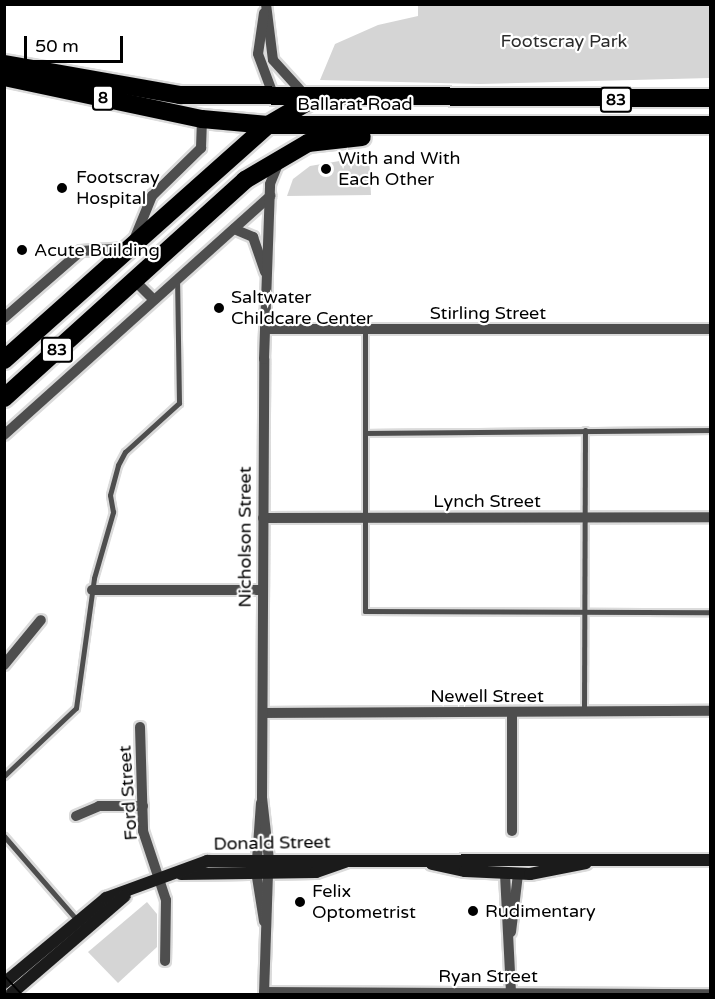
<!DOCTYPE html>
<html>
<head>
<meta charset="utf-8">
<style>
	body { margin:0 }
	#map { position:relative; width:715px; height:999px; overflow:hidden; background:#fff; font-family:"Varela Round",sans-serif }
	div>[style] { position:absolute }
	[style*='--x'] { left:calc(var(--x)*1px); top:calc(var(--y)*1px); width:calc(var(--w)*1px); rotate:calc(var(--a)*1deg) }
	.green>* { inset:0; background:#d5d5d5 }
	.roads { filter:drop-shadow(2px 0 #dbdbdb) drop-shadow(-2px 0 #dbdbdb) drop-shadow(0 2px #dbdbdb) drop-shadow(0 -2px #dbdbdb) }
	.lane>* { height:5px; margin:-2.5px; padding:0 2.5px; transform-origin:2.5px; border-radius:2.5px; background:#4e4e4e }
	.street>* { height:10px; margin:-5px; padding:0 5px; transform-origin:5px; border-radius:5px; background:#4e4e4e }
	.secondary>* { height:12px; margin:-6px; padding:0 6px; transform-origin:6px; border-radius:6px; background:#1b1b1b }
	.highway>* { height:18px; margin:-9px; padding:0 9px; transform-origin:9px; border-radius:9px; background:#000 }
	.tram>* { height:1.5px; margin:-0.75px; padding:0 0.75px; transform-origin:0.75px; border-radius:0.75px; background:#000 }
	.dots>* { width:16px; height:16px; translate:-50% -50%; box-sizing:border-box; border:3px solid #fff; border-radius:50% }
	span { translate:-50% -50%; white-space:nowrap; text-align:center; line-height:1.15; -webkit-text-stroke:4.5px #fff; paint-order:stroke }
	.shield-label span { padding:2px 4px; background:#fff; border:2px solid; border-radius:4px; -webkit-text-stroke-width:0 }
	.shield-label { font-size:16px; color:#000; font-weight:700 }
	.park-label { font-size:18px; color:#2c2c2c }
	.street-label { font-size:18px; color:#000 }
	.poi-label { font-size:18px; color:#000 }
	.left { translate:0 -50%; text-align:left }
	.frame { position:absolute; inset:0; border:6px solid #000; pointer-events:none }
	.scale { position:absolute; left:24px; top:36px; width:99px; height:27px; box-sizing:border-box; border:3px solid #000; border-top:0; padding-left:8px; font-size:18px; line-height:21px; white-space:nowrap; color:#000; -webkit-text-stroke:4px #fff; paint-order:stroke }
</style>
</head>
<body>
<div id="map">
	<div class="green">
		<i style="clip-path:polygon(418px 5px,710px 5px,710px 78px,480px 84px,320px 80px,335px 44px,378px 25px,418px 16px)"></i>
		<i style="clip-path:polygon(369px 156px,371px 195px,287px 196px,293px 179px,310px 166px)"></i>
		<i style="clip-path:polygon(147px 902px,157px 914px,157px 947px,118px 983px,88px 952px)"></i>
	</div>
	<div class="roads">
		<div class="lane">
			<i style="--x:365;--y:330;--w:281;--a:90"></i>
			<i style="--x:365;--y:611;--w:345;--a:0.2"></i>
			<i style="--x:365;--y:433;--w:345;--a:-0.5"></i>
			<i style="--x:584;--y:712;--w:282;--a:-89.8"></i>
			<i style="--x:4;--y:776;--w:99;--a:-43.4"></i>
			<i style="--x:76;--y:708;--w:131;--a:-82.1"></i>
			<i style="--x:94;--y:578;--w:69;--a:-73.9"></i>
			<i style="--x:113;--y:512;--w:17;--a:-100"></i>
			<i style="--x:110;--y:495;--w:31;--a:-75"></i>
			<i style="--x:118;--y:465;--w:15;--a:-62"></i>
			<i style="--x:125;--y:452;--w:73;--a:-42.2"></i>
			<i style="--x:179;--y:403;--w:122;--a:-90.9"></i>
			<i style="--x:4;--y:836;--w:113;--a:49"></i>
		</div>
		<div class="street">
			<i style="--x:266;--y:4;--w:56;--a:82.9"></i>
			<i style="--x:273;--y:60;--w:45;--a:47.7"></i>
			<i style="--x:264;--y:13;--w:41;--a:98.3"></i>
			<i style="--x:258;--y:54;--w:46;--a:69.6"></i>
			<i style="--x:234;--y:229;--w:21;--a:23"></i>
			<i style="--x:253;--y:237;--w:37;--a:71"></i>
			<i style="--x:134;--y:240;--w:48;--a:-67.8"></i>
			<i style="--x:152;--y:196;--w:69;--a:-44.4"></i>
			<i style="--x:201;--y:148;--w:29;--a:-88"></i>
			<i style="--x:134;--y:280;--w:28;--a:45"></i>
			<i style="--x:4;--y:318;--w:102;--a:-41"></i>
			<i style="--x:81;--y:251;--w:47;--a:-3.7"></i>
			<i style="--x:265;--y:329;--w:445;--a:0"></i>
			<i style="--x:4;--y:435;--w:358;--a:-41.9"></i>
			<i style="--x:263;--y:518;--w:447;--a:-0.1"></i>
			<i style="--x:92;--y:590;--w:171;--a:0"></i>
			<i style="--x:4;--y:665;--w:58;--a:-50.6"></i>
			<i style="--x:512;--y:712;--w:119;--a:90"></i>
			<i style="--x:263;--y:713;--w:447;--a:-0.3"></i>
			<i style="--x:140;--y:727;--w:104;--a:88.3"></i>
			<i style="--x:143;--y:831;--w:73;--a:71.6"></i>
			<i style="--x:166;--y:900;--w:61;--a:90.9"></i>
			<i style="--x:76;--y:816;--w:25;--a:-23"></i>
			<i style="--x:99;--y:806;--w:44;--a:0"></i>
			<i style="--x:257;--y:860;--w:57;--a:-86"></i>
			<i style="--x:269;--y:860;--w:62;--a:-96.4"></i>
			<i style="--x:262;--y:798;--w:439;--a:-89.7"></i>
			<i style="--x:264;--y:359;--w:175;--a:-88"></i>
			<i style="--x:270;--y:184;--w:24;--a:-68"></i>
			<i style="--x:256;--y:871;--w:51;--a:80.9"></i>
			<i style="--x:505;--y:874;--w:120;--a:87.1"></i>
			<i style="--x:511;--y:932;--w:58;--a:-83.1"></i>
			<i style="--x:264;--y:992;--w:446;--a:0.3"></i>
			<i style="--x:264;--y:994;--w:122;--a:-88.1"></i>
		</div>
		<div class="secondary">
			<i style="--x:432;--y:864;--w:34;--a:12"></i>
			<i style="--x:465;--y:871;--w:65;--a:2.6"></i>
			<i style="--x:530;--y:874;--w:57;--a:-11.1"></i>
			<i style="--x:181;--y:874;--w:135;--a:-0.8"></i>
			<i style="--x:316;--y:872;--w:31;--a:-19"></i>
			<i style="--x:4;--y:983;--w:133;--a:-39.8"></i>
			<i style="--x:106;--y:898;--w:108;--a:-20.1"></i>
			<i style="--x:207;--y:861;--w:503;--a:-0.11"></i>
			<i style="--x:11;--y:994;--w:150;--a:-40.7"></i>
		</div>
		<div class="highway">
			<i style="--x:4;--y:64;--w:179;--a:10"></i>
			<i style="--x:180;--y:95;--w:530;--a:0.32"></i>
			<i style="--x:4;--y:77;--w:202;--a:12"></i>
			<i style="--x:202;--y:119;--w:66;--a:5.2"></i>
			<i style="--x:268;--y:125;--w:442;--a:0"></i>
			<i style="--x:4;--y:360;--w:353;--a:-41.7"></i>
			<i style="--x:268;--y:125;--w:50;--a:-30.2"></i>
			<i style="--x:4;--y:398;--w:325;--a:-42.1"></i>
			<i style="--x:245;--y:180;--w:73;--a:-30.4"></i>
			<i style="--x:308;--y:143;--w:54;--a:-6.3"></i>
		</div>
	</div>
	<div class="tram">
		<i style="--x:4;--y:975;--w:26;--a:47"></i>
	</div>
	<div class="dots">
		<i style="left:326px;top:169px;background:#000"></i>
		<i style="left:62px;top:188px;background:#000"></i>
		<i style="left:22px;top:250px;background:#000"></i>
		<i style="left:219px;top:308px;background:#000"></i>
		<i style="left:300px;top:902px;background:#000"></i>
		<i style="left:473px;top:911px;background:#000"></i>
	</div>
	<div class="shield-label">
		<span style="left:103px;top:98px">8</span>
		<span style="left:616px;top:100px">83</span>
		<span style="left:57px;top:350px">83</span>
	</div>
	<div class="park-label">
		<span style="left:564px;top:41px">Footscray Park</span>
	</div>
	<div class="street-label">
		<span style="left:355px;top:104px">Ballarat Road</span>
		<span style="left:488px;top:313px">Stirling Street</span>
		<span style="left:487px;top:501px">Lynch Street</span>
		<span style="left:245px;top:537px;rotate:-90deg">Nicholson Street</span>
		<span style="left:487px;top:696px">Newell Street</span>
		<span style="left:128px;top:793px;rotate:-94deg">Ford Street</span>
		<span style="left:272px;top:843px;rotate:-1deg">Donald Street</span>
		<span style="left:488px;top:976px">Ryan Street</span>
	</div>
	<div class="poi-label">
		<span class="left" style="left:338px;top:169px">With and With<br>Each Other</span>
		<span class="left" style="left:76px;top:188px">Footscray<br>Hospital</span>
		<span class="left" style="left:34px;top:250px">Acute Building</span>
		<span class="left" style="left:231px;top:308px">Saltwater<br>Childcare Center</span>
		<span class="left" style="left:312px;top:902px">Felix<br>Optometrist</span>
		<span class="left" style="left:485px;top:911px">Rudimentary</span>
	</div>
	<div class="frame"></div>
	<div class="scale">50 m</div>
</div>
</body>
</html>
